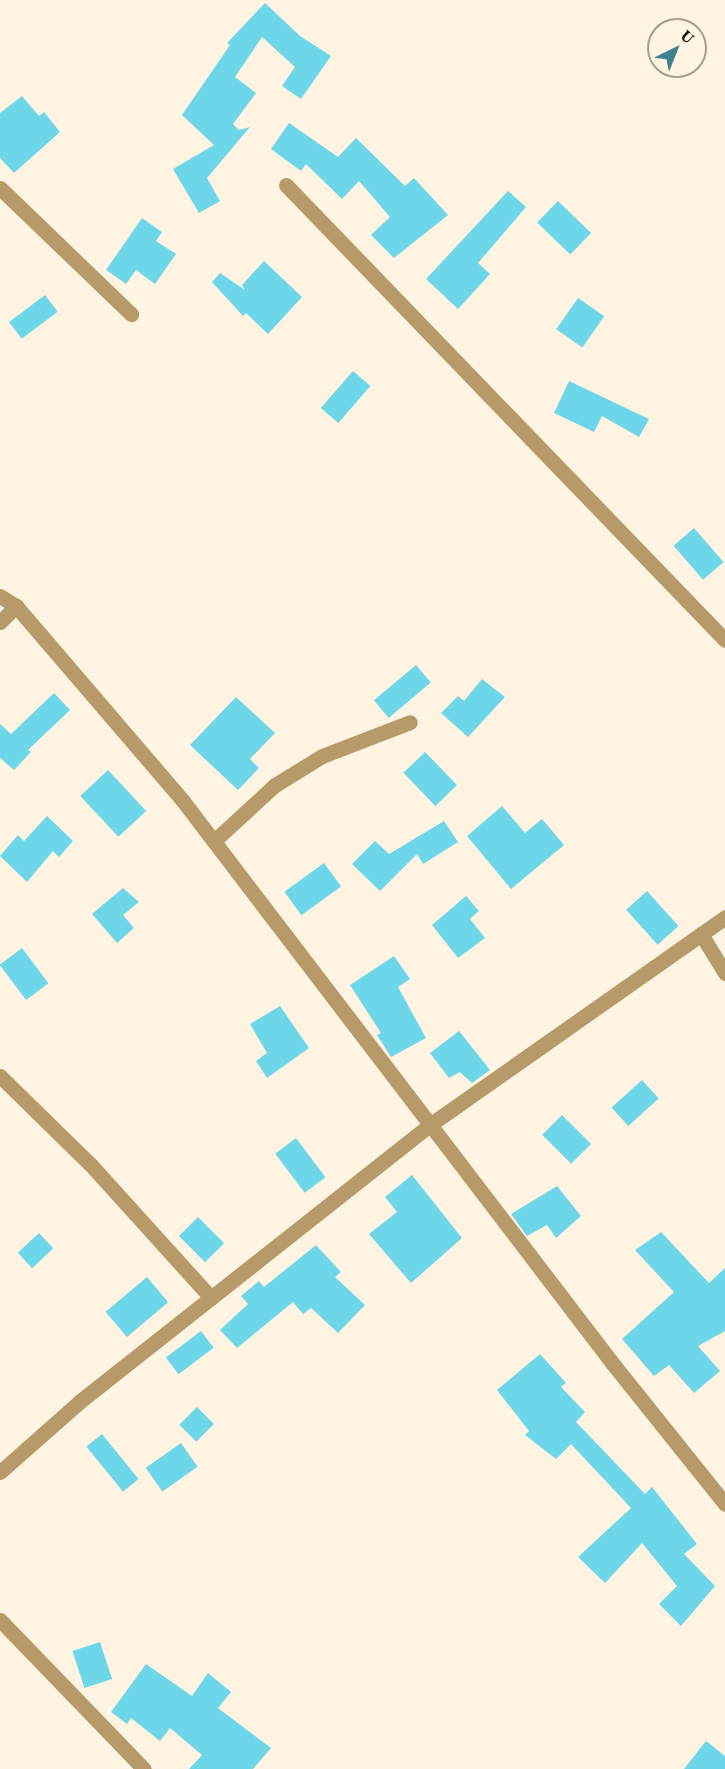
<!DOCTYPE html>
<html>
<head>
<meta charset="utf-8">
<style>
	body { margin:0 }
	#map { position:relative; width:725px; height:1769px; overflow:hidden; background:#fff4e2; font-family:"Source Serif 4",serif }
	div>[style] { position:absolute }
	[style*='--x'] { left:calc(var(--x)*1px); top:calc(var(--y)*1px); width:calc(var(--w)*1px); rotate:calc(var(--a)*1deg) }
	.building>* { inset:0; background:#6dd6e9; transform-origin:0 0 }
	.minor>* { height:15px; margin:-7.5px; padding:0 7.5px; transform-origin:7.5px; border-radius:7.5px; background:#b69a6a }
	span { translate:-50% -50%; white-space:nowrap; text-align:center; line-height:1.15; -webkit-text-stroke:6px #fff4e2; paint-order:stroke }
	.north { position:absolute; left:647px; top:18px; width:60px; height:60px; box-sizing:border-box; background:#fff4e2; border:2px solid #a59d90; border-radius:50%; rotate:43deg; font-size:16px; font-weight:700; line-height:24px; text-align:center; color:#1e1a14 }
	.north::after { content:''; display:block; margin:auto; width:21px; height:27px; background:#3e8390; clip-path:polygon(50% 0,100% 100%,50% 72%,0 100%) }
</style>
</head>
<body>
<div id="map">
	<div class="building">
		<i style="clip-path:polygon(265px 3px,300px 36px,331px 56px,301px 99px,282px 86px,295px 67px,262px 37px,235px 77px,256px 93px,233px 124px,239px 130px,250px 127px,207px 178px,220px 201px,199px 213px,173px 169px,214px 145px,182px 115px,230px 45px,227px 43px)"></i>
		<i style="clip-path:polygon(22px 96px,39px 116px,44px 112px,60px 132px,14px 173px,0 158px,0 113px)"></i>
		<i style="clip-path:polygon(289px 123px,338px 157px,356px 138px,405px 186px,414px 178px,448px 215px,394px 258px,371px 235px,390px 217px,359px 181px,342px 199px,306px 164px,301px 171px,271px 149px)"></i>
		<i style="clip-path:polygon(508px 191px,526px 207px,478px 263px,490px 274px,458px 309px,426px 279px)"></i>
		<i style="left:558px;top:201px;width:46px;height:30px;rotate:44deg"></i>
		<i style="clip-path:polygon(142px 218px,162px 232px,156px 241px,176px 254px,155px 284px,136px 270px,126px 284px,106px 270px)"></i>
		<i style="clip-path:polygon(264px 261px,302px 297px,268px 334px,246px 313px,243px 316px,212px 282px,220px 273px,245px 290px,242px 285px)"></i>
		<i style="left:45px;top:295px;width:21px;height:45px;rotate:53deg"></i>
		<i style="left:578px;top:298px;width:32px;height:38px;rotate:35deg"></i>
		<i style="left:353px;top:371px;width:23px;height:49px;rotate:41deg"></i>
		<i style="clip-path:polygon(569px 381px,649px 419px,639px 437px,602px 416px,594px 432px,554px 413px)"></i>
		<i style="left:694px;top:528px;width:45px;height:27px;rotate:49deg"></i>
		<i style="left:416px;top:665px;width:23px;height:55px;rotate:50deg"></i>
		<i style="clip-path:polygon(482px 679px,505px 697px,468px 737px,441px 713px,458px 696px,464px 701px)"></i>
		<i style="clip-path:polygon(54px 693px,70px 710px,28px 750px,31px 752px,14px 770px,0 758px,0 724px,11px 734px)"></i>
		<i style="clip-path:polygon(236px 697px,275px 733px,250px 759px,259px 768px,238px 790px,190px 745px)"></i>
		<i style="left:425px;top:752px;width:46px;height:30px;rotate:46deg"></i>
		<i style="left:108px;top:770px;width:56px;height:38px;rotate:47deg"></i>
		<i style="clip-path:polygon(502px 806px,525px 833px,542px 819px,564px 845px,511px 889px,467px 836px)"></i>
		<i style="clip-path:polygon(47px 816px,73px 841px,59px 857px,53px 851px,27px 882px,0 856px,18px 835px,24px 841px)"></i>
		<i style="clip-path:polygon(444px 821px,458px 842px,423px 864px,417px 854px,380px 891px,352px 864px,375px 841px,389px 854px)"></i>
		<i style="left:324px;top:863px;width:29px;height:49px;rotate:54deg"></i>
		<i style="clip-path:polygon(123px 888px,139px 902px,123px 915px,134px 928px,117px 943px,92px 914px)"></i>
		<i style="left:647px;top:891px;width:47px;height:28px;rotate:48deg"></i>
		<i style="clip-path:polygon(466px 896px,479px 911px,470px 919px,485px 938px,458px 958px,432px 925px)"></i>
		<i style="left:22px;top:948px;width:44px;height:28px;rotate:53deg"></i>
		<i style="clip-path:polygon(394px 956px,410px 979px,398px 987px,426px 1038px,391px 1057px,377px 1035px,381px 1033px,350px 985px)"></i>
		<i style="clip-path:polygon(280px 1006px,309px 1048px,267px 1078px,256px 1061px,267px 1053px,250px 1024px)"></i>
		<i style="clip-path:polygon(459px 1031px,490px 1070px,472px 1083px,460px 1072px,449px 1078px,430px 1053px)"></i>
		<i style="left:642px;top:1080px;width:25px;height:41px;rotate:48deg"></i>
		<i style="left:562px;top:1115px;width:41px;height:28px;rotate:45deg"></i>
		<i style="left:296px;top:1138px;width:49px;height:26px;rotate:53deg"></i>
		<i style="clip-path:polygon(412px 1175px,462px 1238px,411px 1283px,369px 1234px,397px 1212px,385px 1197px)"></i>
		<i style="clip-path:polygon(557px 1186px,581px 1216px,556px 1238px,547px 1225px,527px 1236px,511px 1214px)"></i>
		<i style="left:198px;top:1217px;width:37px;height:27px;rotate:45deg"></i>
		<i style="clip-path:polygon(661px 1232px,709px 1283px,725px 1268px,725px 1331px,698px 1346px,720px 1371px,694px 1393px,669px 1365px,654px 1376px,622px 1339px,674px 1292px,635px 1250px)"></i>
		<i style="left:39px;top:1233px;width:21px;height:29px;rotate:47deg"></i>
		<i style="clip-path:polygon(316px 1245px,341px 1272px,335px 1277px,365px 1305px,338px 1333px,311px 1308px,303px 1314px,293px 1302px,237px 1348px,220px 1330px,248px 1304px,241px 1296px,259px 1281px,264px 1287px)"></i>
		<i style="left:147px;top:1277px;width:33px;height:54px;rotate:50deg"></i>
		<i style="left:201px;top:1331px;width:21px;height:44px;rotate:53deg"></i>
		<i style="clip-path:polygon(540px 1354px,566px 1383px,561px 1387px,585px 1412px,576px 1422px,645px 1494px,652px 1487px,697px 1544px,684px 1554px,715px 1586px,681px 1626px,659px 1604px,677px 1586px,642px 1543px,605px 1583px,578px 1557px,631px 1508px,571px 1444px,556px 1459px,525px 1435px,529px 1431px,497px 1390px)"></i>
		<i style="left:197px;top:1407px;width:24px;height:25px;rotate:45deg"></i>
		<i style="left:102px;top:1434px;width:58px;height:20px;rotate:51deg"></i>
		<i style="left:181px;top:1443px;width:29px;height:43px;rotate:55deg"></i>
		<i style="left:100px;top:1642px;width:39px;height:29px;rotate:72deg"></i>
		<i style="clip-path:polygon(146px 1664px,192px 1696px,208px 1673px,231px 1692px,218px 1708px,271px 1748px,253px 1769px,189px 1769px,202px 1755px,170px 1728px,160px 1741px,131px 1718px,127px 1724px,111px 1712px)"></i>
		<i style="clip-path:polygon(706px 1741px,725px 1756px,725px 1769px,684px 1769px)"></i>
	</div>
	<div class="minor">
		<i style="--x:286;--y:185;--w:632;--a:46.03"></i>
		<i style="--x:0;--y:188;--w:182;--a:43.9"></i>
		<i style="--x:0;--y:596;--w:19;--a:32"></i>
		<i style="--x:16;--y:606;--w:257;--a:49.4"></i>
		<i style="--x:183;--y:801;--w:708;--a:52.63"></i>
		<i style="--x:613;--y:1364;--w:179;--a:51.3"></i>
		<i style="--x:0;--y:622;--w:23;--a:-45"></i>
		<i style="--x:214;--y:841;--w:83;--a:-42.6"></i>
		<i style="--x:275;--y:785;--w:55;--a:-31.7"></i>
		<i style="--x:322;--y:756;--w:94;--a:-21.1"></i>
		<i style="--x:701;--y:934;--w:46;--a:58.4"></i>
		<i style="--x:0;--y:1076;--w:127;--a:44.4"></i>
		<i style="--x:91;--y:1165;--w:179;--a:47.9"></i>
		<i style="--x:0;--y:1472;--w:106;--a:-41.5"></i>
		<i style="--x:79;--y:1402;--w:449;--a:-38.3"></i>
		<i style="--x:431;--y:1124;--w:360;--a:-35.1"></i>
		<i style="--x:0;--y:1620;--w:207;--a:46"></i>
	</div>
	<div class="north">U</div>
</div>
</body>
</html>
